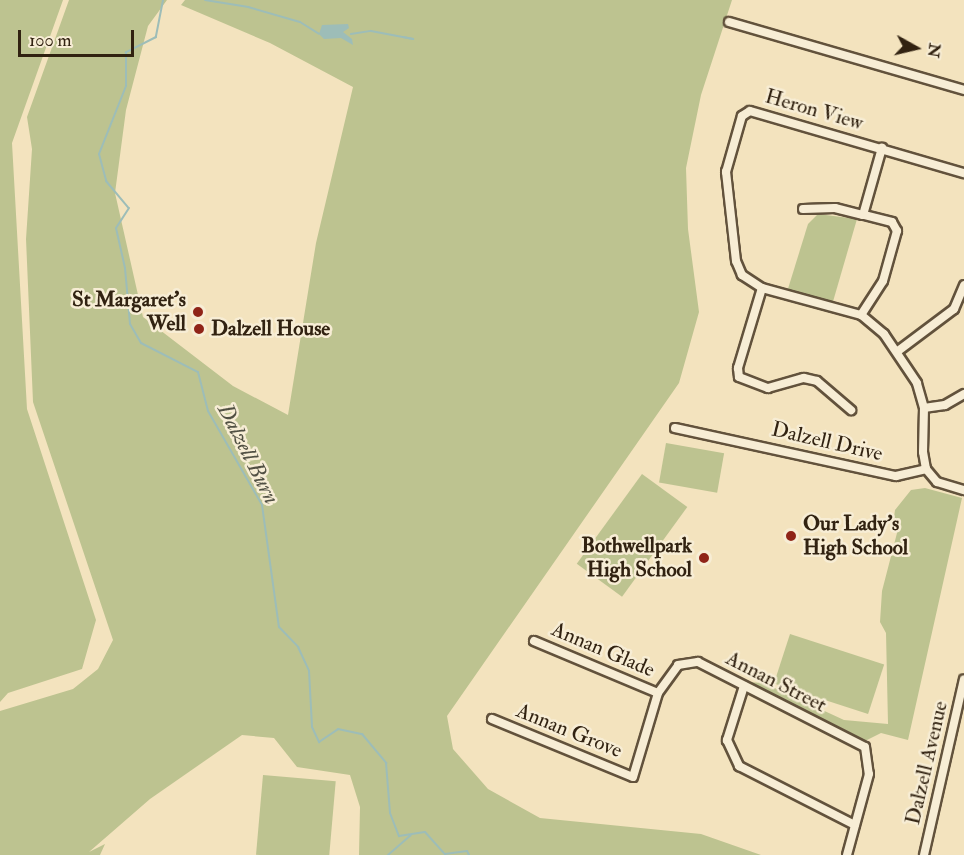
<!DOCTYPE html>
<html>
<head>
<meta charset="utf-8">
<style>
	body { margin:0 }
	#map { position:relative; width:964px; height:855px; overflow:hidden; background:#f3e3be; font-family:"IM FELL Double Pica",serif }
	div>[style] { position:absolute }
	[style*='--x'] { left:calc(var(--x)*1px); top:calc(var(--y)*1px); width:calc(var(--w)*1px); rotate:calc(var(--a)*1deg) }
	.green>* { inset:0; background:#bdc390; transform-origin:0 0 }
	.water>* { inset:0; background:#9dbdb8 }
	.stream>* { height:2px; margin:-1px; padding:0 1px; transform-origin:1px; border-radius:1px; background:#9dbdb8 }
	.roads { filter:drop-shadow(2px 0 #62523c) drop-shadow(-2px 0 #62523c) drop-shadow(0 2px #62523c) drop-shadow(0 -2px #62523c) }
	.minor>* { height:8px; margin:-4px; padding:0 4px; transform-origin:4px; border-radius:4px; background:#f7edd5 }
	.dots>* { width:16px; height:16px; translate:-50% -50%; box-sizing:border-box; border:3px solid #f7edd5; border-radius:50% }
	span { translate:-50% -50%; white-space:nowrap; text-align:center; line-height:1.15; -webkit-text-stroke:5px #f7edd5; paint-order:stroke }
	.street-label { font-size:21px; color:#312211 }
	.poi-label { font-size:21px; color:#312211; font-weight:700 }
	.right { translate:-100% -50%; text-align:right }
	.left { translate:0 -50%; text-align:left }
	.water-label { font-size:22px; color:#515043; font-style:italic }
	.north { position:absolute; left:886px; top:18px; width:60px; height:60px; -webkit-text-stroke:4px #f7edd5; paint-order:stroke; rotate:98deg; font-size:16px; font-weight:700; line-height:24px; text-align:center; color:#312211 }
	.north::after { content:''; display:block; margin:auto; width:21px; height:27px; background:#312211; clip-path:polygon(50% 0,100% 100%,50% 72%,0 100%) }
	.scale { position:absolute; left:18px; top:30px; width:116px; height:27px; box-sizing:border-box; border:3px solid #312211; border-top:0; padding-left:8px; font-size:18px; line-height:21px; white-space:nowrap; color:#312211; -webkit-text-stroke:4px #f7edd5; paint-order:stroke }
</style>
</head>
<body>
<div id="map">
	<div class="green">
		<i style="clip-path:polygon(0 0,63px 0,12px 143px,27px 409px,96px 620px,82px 669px,8px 693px,0 702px)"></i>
		<i style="clip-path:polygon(69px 0,167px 0,148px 26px,126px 110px,115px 193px,143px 317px,233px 386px,288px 415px,316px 243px,353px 87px,270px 43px,181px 5px,185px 0,732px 0,701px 95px,686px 168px,688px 229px,699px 312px,679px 383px,447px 716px,453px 749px,488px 789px,540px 818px,701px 834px,761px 855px,359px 855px,360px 807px,350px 775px,297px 767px,274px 738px,242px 735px,150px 799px,89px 852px,105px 844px,100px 855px,0 855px,0 711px,73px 689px,98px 669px,113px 640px,33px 402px,26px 239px,32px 149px,27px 117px)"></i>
		<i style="clip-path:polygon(818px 214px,857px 219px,832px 305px,787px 292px,808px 224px)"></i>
		<i style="left:666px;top:443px;width:59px;height:40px;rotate:10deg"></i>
		<i style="left:642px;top:474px;width:56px;height:111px;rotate:36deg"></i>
		<i style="clip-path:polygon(925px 488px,962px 498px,908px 740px,881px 733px,865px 741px,747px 682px,764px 683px,844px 720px,888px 724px,886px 633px,880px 622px,882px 591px,897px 533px,893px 525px,895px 510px,911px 490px)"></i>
		<i style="left:790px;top:634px;width:99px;height:52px;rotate:18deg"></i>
		<i style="left:263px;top:775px;width:73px;height:80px;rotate:5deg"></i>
	</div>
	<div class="water">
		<i style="clip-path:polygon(348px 24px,349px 28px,343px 32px,352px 39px,353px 45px,341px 38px,324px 39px,319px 34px,322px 25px)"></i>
	</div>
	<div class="stream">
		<i style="--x:163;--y:0;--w:38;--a:101"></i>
		<i style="--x:156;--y:37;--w:34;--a:153"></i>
		<i style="--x:126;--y:52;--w:34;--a:90"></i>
		<i style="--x:126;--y:86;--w:73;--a:111.7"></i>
		<i style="--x:99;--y:154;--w:28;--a:75"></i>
		<i style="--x:106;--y:181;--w:35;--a:50"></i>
		<i style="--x:129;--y:208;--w:24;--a:123"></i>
		<i style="--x:116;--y:228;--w:41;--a:77.3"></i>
		<i style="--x:125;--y:268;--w:56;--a:84.9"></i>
		<i style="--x:130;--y:324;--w:22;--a:60"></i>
		<i style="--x:141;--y:343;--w:64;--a:27"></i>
		<i style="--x:198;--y:372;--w:40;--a:75.6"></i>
		<i style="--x:208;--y:411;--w:108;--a:60.1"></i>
		<i style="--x:262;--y:505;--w:123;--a:82.1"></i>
		<i style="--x:279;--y:627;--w:28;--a:46"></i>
		<i style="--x:298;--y:647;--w:26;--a:65"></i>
		<i style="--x:309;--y:671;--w:56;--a:86.9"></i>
		<i style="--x:312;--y:727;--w:17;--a:65"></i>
		<i style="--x:319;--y:742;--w:23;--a:-34"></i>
		<i style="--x:338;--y:729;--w:25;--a:12"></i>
		<i style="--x:362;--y:734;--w:38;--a:50"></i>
		<i style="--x:386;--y:763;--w:50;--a:85.4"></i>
		<i style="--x:390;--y:813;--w:25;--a:69"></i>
		<i style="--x:399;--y:836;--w:26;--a:-9"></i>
		<i style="--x:425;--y:832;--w:30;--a:48"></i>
		<i style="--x:445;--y:854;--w:22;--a:-8"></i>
		<i style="--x:467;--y:851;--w:4;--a:63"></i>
		<i style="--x:205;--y:0;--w:44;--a:9.2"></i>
		<i style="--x:248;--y:7;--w:54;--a:16.1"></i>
		<i style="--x:300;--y:22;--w:22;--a:32"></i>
		<i style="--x:351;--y:34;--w:20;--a:-9"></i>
		<i style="--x:371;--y:31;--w:43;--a:10.8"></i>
		<i style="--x:413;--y:39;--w:10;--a:-169"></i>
		<i style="--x:388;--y:855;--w:30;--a:-41"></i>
	</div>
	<div class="roads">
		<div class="minor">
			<i style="--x:729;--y:22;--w:245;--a:16.1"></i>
			<i style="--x:803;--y:209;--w:32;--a:-2"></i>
			<i style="--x:835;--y:208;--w:29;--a:14"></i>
			<i style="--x:762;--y:288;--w:84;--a:106.7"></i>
			<i style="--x:738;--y:368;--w:9;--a:84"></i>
			<i style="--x:739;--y:377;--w:31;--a:21"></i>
			<i style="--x:768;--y:388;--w:37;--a:-16"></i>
			<i style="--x:804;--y:378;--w:13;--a:13"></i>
			<i style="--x:817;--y:381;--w:45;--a:40.5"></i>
			<i style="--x:861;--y:315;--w:40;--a:-57.1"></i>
			<i style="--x:883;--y:281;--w:52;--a:-74.4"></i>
			<i style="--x:897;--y:231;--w:10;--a:-119"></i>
			<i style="--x:892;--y:222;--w:30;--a:-166"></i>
			<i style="--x:863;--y:215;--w:70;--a:-74.2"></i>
			<i style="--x:898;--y:351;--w:70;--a:-36.9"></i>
			<i style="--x:954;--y:309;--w:26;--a:-67"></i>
			<i style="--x:924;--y:408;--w:21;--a:-8"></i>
			<i style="--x:945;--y:405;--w:22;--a:-30"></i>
			<i style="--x:675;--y:428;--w:226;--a:12.3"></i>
			<i style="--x:896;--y:476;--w:31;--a:-13"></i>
			<i style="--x:926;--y:469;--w:17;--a:50"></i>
			<i style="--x:937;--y:482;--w:28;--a:17"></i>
			<i style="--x:926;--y:469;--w:17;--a:-100"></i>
			<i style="--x:923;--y:452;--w:44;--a:-88.7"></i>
			<i style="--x:924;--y:408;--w:26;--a:-106"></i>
			<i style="--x:917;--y:383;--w:59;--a:-124"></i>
			<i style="--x:884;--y:334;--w:30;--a:-140"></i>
			<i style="--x:861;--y:315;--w:103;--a:-164.7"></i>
			<i style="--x:762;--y:288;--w:24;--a:-147"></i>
			<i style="--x:742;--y:275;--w:15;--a:-113"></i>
			<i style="--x:736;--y:261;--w:90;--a:-96.4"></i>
			<i style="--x:726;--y:172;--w:58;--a:-74.1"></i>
			<i style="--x:742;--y:116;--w:9;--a:-32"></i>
			<i style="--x:750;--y:111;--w:223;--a:16.2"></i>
			<i style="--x:534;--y:641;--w:134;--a:22.8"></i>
			<i style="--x:744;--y:686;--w:57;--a:107.5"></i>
			<i style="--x:727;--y:740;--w:29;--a:65"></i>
			<i style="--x:739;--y:766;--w:130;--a:27"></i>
			<i style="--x:492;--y:719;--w:152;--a:22.4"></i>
			<i style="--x:633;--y:777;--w:88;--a:-73.4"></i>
			<i style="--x:658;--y:693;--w:34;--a:-54"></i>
			<i style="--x:678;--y:665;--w:20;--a:-9"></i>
			<i style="--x:698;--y:662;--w:187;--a:27"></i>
			<i style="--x:865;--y:747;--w:27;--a:82"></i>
			<i style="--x:869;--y:774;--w:84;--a:105.2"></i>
			<i style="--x:924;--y:855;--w:180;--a:-77.2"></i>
		</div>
	</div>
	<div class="dots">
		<i style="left:198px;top:312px;background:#8f2418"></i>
		<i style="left:199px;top:329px;background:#8f2418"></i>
		<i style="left:791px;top:536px;background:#8f2418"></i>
		<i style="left:704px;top:558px;background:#8f2418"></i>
	</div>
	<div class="street-label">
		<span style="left:814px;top:110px;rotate:16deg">Heron View</span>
		<span style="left:827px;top:442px;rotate:13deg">Dalzell Drive</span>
		<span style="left:603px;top:650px;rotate:23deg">Annan Glade</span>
		<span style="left:776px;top:682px;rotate:27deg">Annan Street</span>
		<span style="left:569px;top:731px;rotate:22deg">Annan Grove</span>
		<span style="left:927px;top:763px;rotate:-77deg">Dalzell Avenue</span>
	</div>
	<div class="poi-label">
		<span class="right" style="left:186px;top:312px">St Margaret's<br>Well</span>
		<span class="left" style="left:211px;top:329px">Dalzell House</span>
		<span class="left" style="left:803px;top:536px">Our Lady's<br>High School</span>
		<span class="right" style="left:692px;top:558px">Bothwellpark<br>High School</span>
	</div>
	<div class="water-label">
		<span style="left:248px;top:454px;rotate:63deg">Dalzell Burn</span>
	</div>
	<div class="north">N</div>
	<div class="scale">100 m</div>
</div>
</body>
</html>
